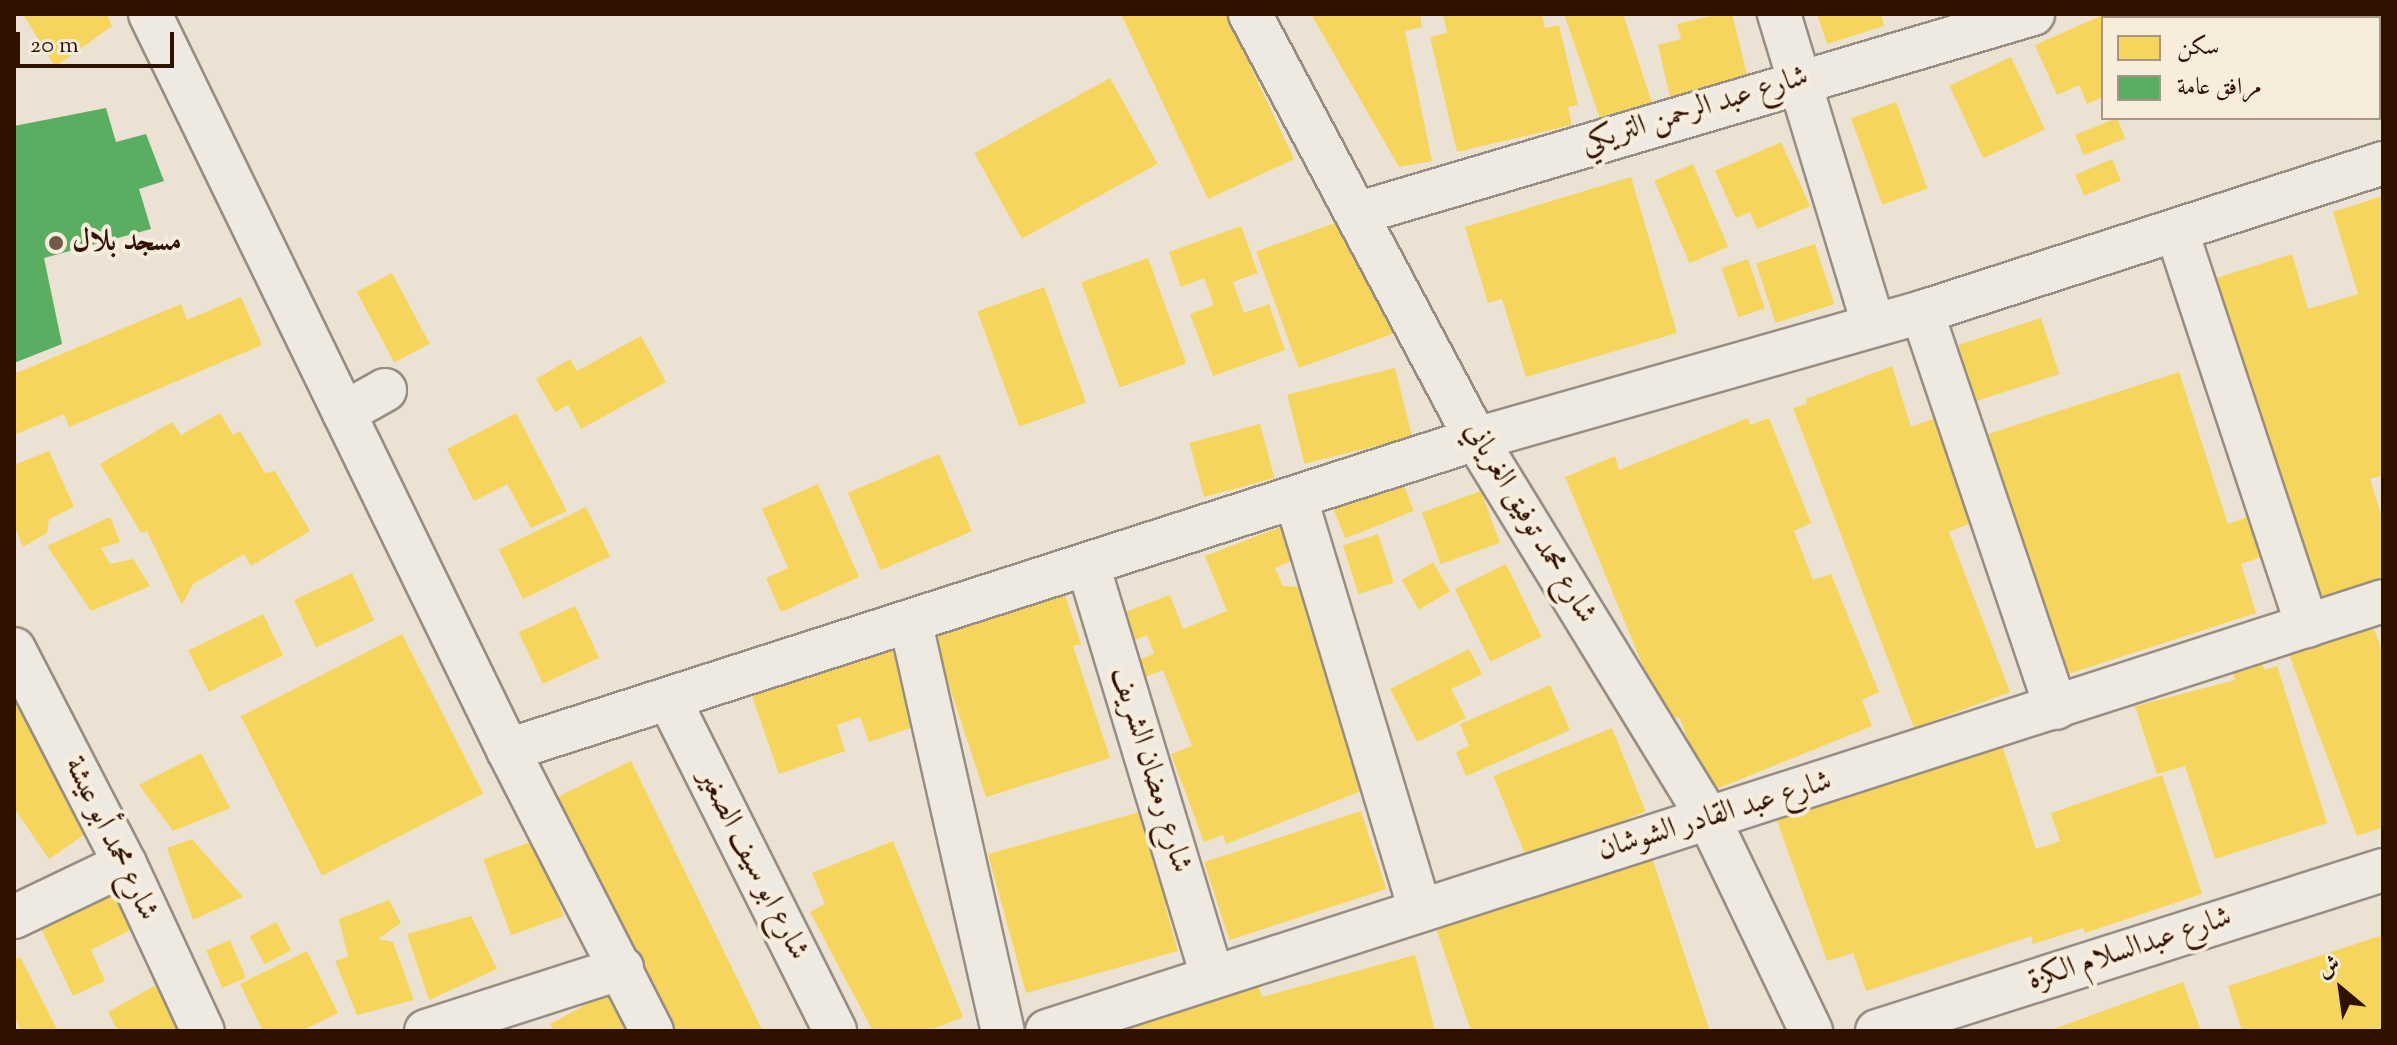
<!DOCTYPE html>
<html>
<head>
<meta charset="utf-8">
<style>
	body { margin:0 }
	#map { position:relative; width:2397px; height:1045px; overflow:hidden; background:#ebe2d3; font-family:"Sorts Mill Goudy",Amiri,serif }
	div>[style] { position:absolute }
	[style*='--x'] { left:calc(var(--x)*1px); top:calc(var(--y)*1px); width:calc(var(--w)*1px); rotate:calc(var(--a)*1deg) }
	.homes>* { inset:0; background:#f6d55c; transform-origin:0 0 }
	.public>* { inset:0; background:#5aae61 }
	.roads { filter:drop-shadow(2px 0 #978d83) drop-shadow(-2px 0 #978d83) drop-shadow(0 2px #978d83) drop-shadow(0 -2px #978d83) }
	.street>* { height:42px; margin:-21px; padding:0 21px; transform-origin:21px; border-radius:21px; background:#eeeae2 }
	.dots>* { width:22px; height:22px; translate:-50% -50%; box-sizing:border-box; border:4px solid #f8eddc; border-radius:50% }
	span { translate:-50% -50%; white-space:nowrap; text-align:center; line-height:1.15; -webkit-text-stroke:8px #f8eddc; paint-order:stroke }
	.street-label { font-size:30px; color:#301100 }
	.poi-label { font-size:30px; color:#301100; font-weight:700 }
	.left { translate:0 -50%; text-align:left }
	.frame { position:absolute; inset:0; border:16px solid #301100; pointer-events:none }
	.legend { position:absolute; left:2101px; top:16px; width:280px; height:104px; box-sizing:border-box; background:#f8eddc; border:2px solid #a89584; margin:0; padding:10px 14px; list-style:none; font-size:24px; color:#301100 }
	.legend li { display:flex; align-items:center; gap:16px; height:40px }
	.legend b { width:40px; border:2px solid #a89584 }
	.north { position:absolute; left:2301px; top:949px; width:80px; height:80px; -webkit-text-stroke:6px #f8eddc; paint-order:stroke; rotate:331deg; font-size:22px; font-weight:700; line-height:32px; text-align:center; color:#301100 }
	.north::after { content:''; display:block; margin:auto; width:28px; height:36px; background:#301100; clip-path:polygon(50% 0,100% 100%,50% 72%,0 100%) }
	.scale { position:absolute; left:16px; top:32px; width:158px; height:36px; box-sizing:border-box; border:4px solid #301100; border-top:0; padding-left:10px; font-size:24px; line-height:28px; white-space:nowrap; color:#301100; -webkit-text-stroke:6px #f8eddc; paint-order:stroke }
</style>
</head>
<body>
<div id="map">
	<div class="homes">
		<i style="clip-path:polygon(23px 14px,107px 14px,112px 26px,55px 67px)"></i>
		<i style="clip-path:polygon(1121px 14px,1226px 14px,1294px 159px,1208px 199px)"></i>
		<i style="clip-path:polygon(1311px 14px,1420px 14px,1422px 27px,1405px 31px,1432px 161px,1399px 167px)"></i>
		<i style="clip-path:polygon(1443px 14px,1542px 14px,1545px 28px,1559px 25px,1578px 105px,1568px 107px,1572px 125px,1457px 152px,1430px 37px,1447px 33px)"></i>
		<i style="clip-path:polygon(1564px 14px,1623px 14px,1654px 109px,1603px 127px)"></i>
		<i style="clip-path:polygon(1720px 14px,1732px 14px,1750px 87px,1672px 106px,1658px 45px,1681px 39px,1677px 24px)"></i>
		<i style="clip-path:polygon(1817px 14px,1881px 14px,1884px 26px,1827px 44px)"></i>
		<i style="clip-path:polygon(2105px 14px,2103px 97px,2087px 104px,2079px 85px,2057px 95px,2035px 45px)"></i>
		<i style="left:2214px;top:14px;width:61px;height:4px"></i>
		<i style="left:2011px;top:57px;width:80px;height:68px;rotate:65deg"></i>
		<i style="left:1110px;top:78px;width:98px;height:155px;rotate:61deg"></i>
		<i style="left:1896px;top:102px;width:92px;height:48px;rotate:70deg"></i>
		<i style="left:2117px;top:118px;width:22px;height:45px;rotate:68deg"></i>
		<i style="clip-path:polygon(1781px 142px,1810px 206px,1757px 229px,1750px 212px,1736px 218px,1715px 171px)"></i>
		<i style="left:2112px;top:159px;width:23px;height:40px;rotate:67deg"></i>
		<i style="left:1693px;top:164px;width:90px;height:42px;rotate:67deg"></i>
		<i style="clip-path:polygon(1631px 177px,1677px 333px,1526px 377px,1502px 299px,1488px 303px,1465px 227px)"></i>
		<i style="clip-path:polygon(2383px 196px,2383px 475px,2370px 479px,2383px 520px,2383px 577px,2310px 600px,2210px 280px,2292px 254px,2308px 309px,2358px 294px,2333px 212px)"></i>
		<i style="left:1354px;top:216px;width:124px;height:104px;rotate:70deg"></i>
		<i style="clip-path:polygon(1241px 226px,1258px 273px,1233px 282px,1244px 313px,1269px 304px,1285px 350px,1213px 376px,1190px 314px,1214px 305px,1204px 278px,1181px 287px,1169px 252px)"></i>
		<i style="left:1815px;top:244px;width:63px;height:62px;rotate:72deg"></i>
		<i style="left:1148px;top:258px;width:112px;height:71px;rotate:70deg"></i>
		<i style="left:1748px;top:259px;width:52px;height:28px;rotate:71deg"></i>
		<i style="left:392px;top:273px;width:80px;height:40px;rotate:62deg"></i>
		<i style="left:1044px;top:287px;width:123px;height:71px;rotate:70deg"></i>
		<i style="clip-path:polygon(241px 297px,262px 345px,69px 427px,64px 414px,14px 435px,14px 374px,181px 304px,187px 320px)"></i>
		<i style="left:2041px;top:318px;width:59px;height:87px;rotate:72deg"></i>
		<i style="clip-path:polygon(641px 336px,666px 382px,581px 429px,568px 405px,555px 412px,536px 379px,570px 359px,577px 371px)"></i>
		<i style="clip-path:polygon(1892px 366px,1911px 427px,1940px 416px,1978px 520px,1949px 532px,2010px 692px,1914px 728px,1793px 408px,1807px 404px,1806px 399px)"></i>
		<i style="left:1395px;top:368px;width:71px;height:111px;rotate:76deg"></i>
		<i style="clip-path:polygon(2179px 372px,2228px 524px,2251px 516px,2264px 556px,2241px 564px,2256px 613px,2056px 678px,1979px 437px)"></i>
		<i style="clip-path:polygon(220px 413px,233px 435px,240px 431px,265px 473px,275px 471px,310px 531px,251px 566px,244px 554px,193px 584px,182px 605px,147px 531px,141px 533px,100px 464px,172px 422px,181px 435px)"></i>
		<i style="clip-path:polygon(516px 413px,567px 511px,531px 528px,507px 484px,474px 501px,447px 449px)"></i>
		<i style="clip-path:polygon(1748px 418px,1750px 425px,1769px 418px,1811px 523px,1794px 531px,1813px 580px,1831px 574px,1879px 692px,1862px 700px,1872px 726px,1709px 792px,1679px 717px,1666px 722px,1565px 477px,1615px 456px,1619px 470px)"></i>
		<i style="left:1260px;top:424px;width:56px;height:73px;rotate:75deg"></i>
		<i style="clip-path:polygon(49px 451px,74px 507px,49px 519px,47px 533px,23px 547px,14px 524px,14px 465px)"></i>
		<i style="left:939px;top:454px;width:84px;height:99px;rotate:67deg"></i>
		<i style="left:1402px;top:481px;width:32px;height:74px;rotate:68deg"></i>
		<i style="clip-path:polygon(818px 484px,859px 577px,781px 612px,766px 578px,788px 568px,762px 509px)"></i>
		<i style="left:1481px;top:491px;width:55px;height:63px;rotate:70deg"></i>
		<i style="left:586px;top:507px;width:55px;height:97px;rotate:64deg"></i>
		<i style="clip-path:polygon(110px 517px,120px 542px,101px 548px,110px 564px,133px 559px,150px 586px,91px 611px,47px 546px)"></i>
		<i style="clip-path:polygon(1286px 525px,1299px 558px,1275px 568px,1283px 586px,1298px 587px,1303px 600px,1314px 596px,1321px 615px,1307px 620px,1372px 787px,1226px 844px,1223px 835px,1204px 842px,1171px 754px,1192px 746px,1163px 670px,1140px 679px,1133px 662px,1154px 654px,1147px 635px,1124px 645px,1112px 617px,1170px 595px,1183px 629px,1227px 611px,1205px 556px)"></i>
		<i style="left:1378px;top:534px;width:51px;height:37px;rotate:72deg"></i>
		<i style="left:1433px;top:562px;width:34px;height:36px;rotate:60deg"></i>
		<i style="left:1506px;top:564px;width:81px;height:57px;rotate:64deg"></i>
		<i style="left:352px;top:573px;width:52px;height:64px;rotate:65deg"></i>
		<i style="clip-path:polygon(1062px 585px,1081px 644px,1073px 646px,1110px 758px,986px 797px,933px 637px,937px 636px,934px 627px)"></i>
		<i style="left:575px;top:606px;width:57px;height:62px;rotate:65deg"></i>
		<i style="left:263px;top:614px;width:46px;height:83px;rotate:64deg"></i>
		<i style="clip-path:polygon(2371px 622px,2383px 653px,2383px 827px,2357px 836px,2288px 652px)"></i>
		<i style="left:402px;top:634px;width:179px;height:181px;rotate:63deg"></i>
		<i style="clip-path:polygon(896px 636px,925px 723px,869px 742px,860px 717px,837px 725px,845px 751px,779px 774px,749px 687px)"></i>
		<i style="clip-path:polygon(1469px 649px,1482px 674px,1451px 689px,1466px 718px,1417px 742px,1390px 689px)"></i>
		<i style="clip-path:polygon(2260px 655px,2264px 670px,2277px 666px,2327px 823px,2215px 859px,2185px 766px,2157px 774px,2135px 706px,2235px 680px,2230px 665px)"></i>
		<i style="clip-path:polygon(1550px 685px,1570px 730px,1466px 776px,1456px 752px,1469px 746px,1460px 724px)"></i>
		<i style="clip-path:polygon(14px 690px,57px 752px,85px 834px,49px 859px,14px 808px)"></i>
		<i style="left:1612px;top:728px;width:90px;height:128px;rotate:68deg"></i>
		<i style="clip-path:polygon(2000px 739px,2036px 849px,2060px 841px,2051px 813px,2162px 775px,2202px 894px,2085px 933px,2083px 928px,2033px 944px,2031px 936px,1866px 991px,1853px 953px,1827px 961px,1775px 815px)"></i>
		<i style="clip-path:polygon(201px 753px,230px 808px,173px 831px,139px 785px)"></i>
		<i style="left:631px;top:761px;width:300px;height:82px;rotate:64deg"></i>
		<i style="left:1361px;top:811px;width:82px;height:165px;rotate:72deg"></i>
		<i style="clip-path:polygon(1140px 812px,1150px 848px,1169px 843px,1185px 900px,1165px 905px,1178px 951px,1026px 993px,988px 854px)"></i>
		<i style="clip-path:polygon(192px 839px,243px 897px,193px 920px,167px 848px)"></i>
		<i style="left:536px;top:840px;width:81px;height:56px;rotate:70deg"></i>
		<i style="clip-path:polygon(893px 841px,963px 1017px,928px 1031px,873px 1031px,810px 912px,825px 904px,812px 873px)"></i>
		<i style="clip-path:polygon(1650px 852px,1710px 1031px,1471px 1031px,1435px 925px)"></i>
		<i style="clip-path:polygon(114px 877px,138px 926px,91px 950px,105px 981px,73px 996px,35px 916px)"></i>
		<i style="clip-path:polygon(389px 900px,401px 923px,378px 939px,393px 942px,414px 1000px,357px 1015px,335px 961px,348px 957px,339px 919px)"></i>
		<i style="clip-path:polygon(471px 916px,497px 969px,429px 1000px,407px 934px)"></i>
		<i style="left:276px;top:922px;width:32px;height:30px;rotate:62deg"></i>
		<i style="clip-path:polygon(2383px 935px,2383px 1031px,2242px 1031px,2228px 986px)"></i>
		<i style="left:230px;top:940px;width:41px;height:26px;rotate:67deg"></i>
		<i style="clip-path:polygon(307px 951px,338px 1013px,301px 1031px,263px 1031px,240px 984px)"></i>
		<i style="clip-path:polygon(1415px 955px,1435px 1031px,1087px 1031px,1257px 982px,1262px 997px)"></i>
		<i style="clip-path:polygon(20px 957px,58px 1031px,21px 1031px,14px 1017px,14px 960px)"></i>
		<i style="clip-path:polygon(165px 980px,195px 1031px,118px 1031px,108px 1012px)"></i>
		<i style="clip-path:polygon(2183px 982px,2201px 1031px,2048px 1031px)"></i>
		<i style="clip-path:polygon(615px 989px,637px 1031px,554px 1031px,550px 1024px)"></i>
	</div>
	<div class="public">
		<i style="clip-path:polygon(106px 108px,116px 142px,146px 134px,164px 181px,139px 189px,151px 229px,44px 258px,62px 344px,14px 363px,14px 126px)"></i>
	</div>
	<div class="roads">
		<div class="street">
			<i style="--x:150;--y:14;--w:818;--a:64.06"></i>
			<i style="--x:508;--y:750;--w:316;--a:62.9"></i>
			<i style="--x:1250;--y:14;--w:481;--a:62"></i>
			<i style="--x:1476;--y:439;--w:448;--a:58.5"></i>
			<i style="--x:1710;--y:821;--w:233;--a:64.3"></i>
			<i style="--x:1779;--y:14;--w:324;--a:73.1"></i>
			<i style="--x:1359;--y:213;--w:703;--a:-16.45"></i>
			<i style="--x:2177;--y:232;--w:415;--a:71.7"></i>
			<i style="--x:1922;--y:312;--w:418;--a:71.3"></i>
			<i style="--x:344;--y:413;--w:47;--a:-29.3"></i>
			<i style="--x:1296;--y:499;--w:426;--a:73.2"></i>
			<i style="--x:1088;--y:565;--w:428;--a:73.2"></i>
			<i style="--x:911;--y:624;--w:417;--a:77.3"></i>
			<i style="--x:14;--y:649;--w:242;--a:62.7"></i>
			<i style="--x:125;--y:864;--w:184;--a:65"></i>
			<i style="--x:669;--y:699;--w:371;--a:63.4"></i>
			<i style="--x:508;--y:750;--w:1017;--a:-17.81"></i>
			<i style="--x:1476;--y:439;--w:464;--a:-15.9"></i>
			<i style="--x:1922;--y:312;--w:484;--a:-17.9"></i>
			<i style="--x:14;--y:917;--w:123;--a:-25.5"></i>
			<i style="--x:426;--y:1031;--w:206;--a:-17.8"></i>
			<i style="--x:1047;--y:1031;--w:1403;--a:-17.84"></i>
			<i style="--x:1877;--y:1031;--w:531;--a:-17.65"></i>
		</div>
	</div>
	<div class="dots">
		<i style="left:56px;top:243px;background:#715a4a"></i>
	</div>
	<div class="street-label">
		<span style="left:1695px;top:111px;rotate:-17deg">شارع عبد الرحمن التريكي</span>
		<span style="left:1529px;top:523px;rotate:59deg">شارع محمد توفيق الغرياني</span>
		<span style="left:1150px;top:770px;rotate:73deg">شارع رمضان الشريف</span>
		<span style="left:1715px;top:817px;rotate:-17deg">شارع عبد القادر الشوشان</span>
		<span style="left:110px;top:839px;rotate:64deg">شارع محمد أبو عيشة</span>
		<span style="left:752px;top:865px;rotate:63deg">شارع ابو سيف الصغير</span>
		<span style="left:2130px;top:950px;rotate:-18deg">شارع عبدالسلام الكزة</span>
	</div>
	<div class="poi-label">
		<span class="left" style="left:72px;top:243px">مسجد بلال</span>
	</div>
	<div class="frame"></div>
	<ul class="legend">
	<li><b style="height:22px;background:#f6d55c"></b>سكن</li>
	<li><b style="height:22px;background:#5aae61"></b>مرافق عامة</li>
	</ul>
	<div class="north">ش</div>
	<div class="scale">20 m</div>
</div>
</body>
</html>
